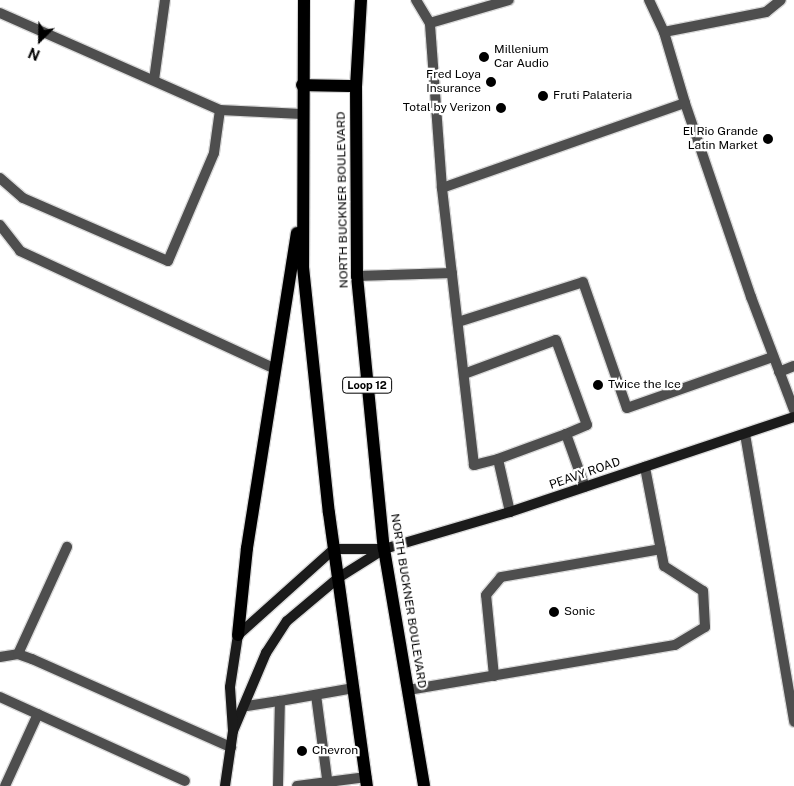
<!DOCTYPE html>
<html>
<head>
<meta charset="utf-8">
<style>
	body { margin:0 }
	#map { position:relative; width:794px; height:786px; overflow:hidden; background:#fff; font-family:"Public Sans",sans-serif }
	div>[style] { position:absolute }
	[style*='--x'] { left:calc(var(--x)*1px); top:calc(var(--y)*1px); width:calc(var(--w)*1px); rotate:calc(var(--a)*1deg) }
	.roads { filter:drop-shadow(1px 0 #dbdbdb) drop-shadow(-1px 0 #dbdbdb) drop-shadow(0 1px #dbdbdb) drop-shadow(0 -1px #dbdbdb) }
	.lane>* { height:10px; margin:-5px; padding:0 5px; transform-origin:5px; border-radius:5px; background:#4e4e4e }
	.secondary>* { height:10px; margin:-5px; padding:0 5px; transform-origin:5px; border-radius:5px; background:#1b1b1b }
	.primary>* { height:12px; margin:-6px; padding:0 6px; transform-origin:6px; border-radius:6px; background:#000 }
	.dots>* { width:14px; height:14px; translate:-50% -50%; box-sizing:border-box; border:2px solid #fff; border-radius:50% }
	span { translate:-50% -50%; white-space:nowrap; text-align:center; line-height:1.15; -webkit-text-stroke:4.5px #fff; paint-order:stroke }
	.shield-label span { padding:1px 4px; background:#fff; border:1px solid; border-radius:4px; -webkit-text-stroke-width:0 }
	.shield-label { font-size:11px; color:#000; font-weight:700 }
	.poi-label { font-size:12px; color:#000 }
	.left { translate:0 -50%; text-align:left }
	.right { translate:-100% -50%; text-align:right }
	.street-label { font-size:12px; color:#000 }
	.north { position:absolute; left:15px; top:15px; width:50px; height:50px; -webkit-text-stroke:4px #fff; paint-order:stroke; rotate:203deg; font-size:14px; font-weight:700; line-height:20px; text-align:center; color:#000 }
	.north::after { content:''; display:block; margin:auto; width:18px; height:22px; background:#000; clip-path:polygon(50% 0,100% 100%,50% 72%,0 100%) }
</style>
</head>
<body>
<div id="map">
	<div class="roads">
		<div class="lane">
			<i style="--x:416;--y:0;--w:27;--a:59"></i>
			<i style="--x:649;--y:0;--w:35;--a:65"></i>
			<i style="--x:0;--y:13;--w:240;--a:23.8"></i>
			<i style="--x:220;--y:110;--w:82;--a:2.8"></i>
			<i style="--x:154;--y:80;--w:81;--a:-82.2"></i>
			<i style="--x:685;--y:103;--w:205;--a:71.2"></i>
			<i style="--x:751;--y:297;--w:121;--a:69.2"></i>
			<i style="--x:0;--y:178;--w:30;--a:41"></i>
			<i style="--x:23;--y:198;--w:158;--a:23.5"></i>
			<i style="--x:168;--y:261;--w:117;--a:-66.9"></i>
			<i style="--x:214;--y:153;--w:43;--a:-82.1"></i>
			<i style="--x:442;--y:188;--w:165;--a:-94.2"></i>
			<i style="--x:430;--y:23;--w:82;--a:-16.2"></i>
			<i style="--x:0;--y:225;--w:33;--a:52"></i>
			<i style="--x:20;--y:251;--w:281;--a:24.8"></i>
			<i style="--x:357;--y:276;--w:95;--a:-1.8"></i>
			<i style="--x:458;--y:322;--w:131;--a:-17.7"></i>
			<i style="--x:583;--y:282;--w:133;--a:70.8"></i>
			<i style="--x:627;--y:408;--w:155;--a:-19.3"></i>
			<i style="--x:779;--y:372;--w:16;--a:-22"></i>
			<i style="--x:464;--y:374;--w:98;--a:-20.3"></i>
			<i style="--x:556;--y:340;--w:90;--a:70"></i>
			<i style="--x:587;--y:425;--w:23;--a:157"></i>
			<i style="--x:566;--y:434;--w:56;--a:70.3"></i>
			<i style="--x:745;--y:434;--w:292;--a:80.3"></i>
			<i style="--x:498;--y:459;--w:72;--a:-20.2"></i>
			<i style="--x:510;--y:512;--w:54;--a:-102.8"></i>
			<i style="--x:498;--y:459;--w:25;--a:166"></i>
			<i style="--x:474;--y:465;--w:279;--a:-96.6"></i>
			<i style="--x:442;--y:188;--w:257;--a:-19.3"></i>
			<i style="--x:685;--y:103;--w:74;--a:-106.5"></i>
			<i style="--x:664;--y:32;--w:104;--a:-11.1"></i>
			<i style="--x:766;--y:12;--w:19;--a:-39"></i>
			<i style="--x:18;--y:654;--w:118;--a:-65.4"></i>
			<i style="--x:0;--y:657;--w:18;--a:-9"></i>
			<i style="--x:18;--y:654;--w:15;--a:20"></i>
			<i style="--x:32;--y:659;--w:218;--a:23.9"></i>
			<i style="--x:494;--y:676;--w:81;--a:-95.6"></i>
			<i style="--x:486;--y:595;--w:23;--a:-50"></i>
			<i style="--x:501;--y:577;--w:162;--a:-9.9"></i>
			<i style="--x:408;--y:690;--w:271;--a:-9.6"></i>
			<i style="--x:675;--y:645;--w:35;--a:-31"></i>
			<i style="--x:705;--y:627;--w:36;--a:-93"></i>
			<i style="--x:703;--y:591;--w:46;--a:-147.3"></i>
			<i style="--x:664;--y:566;--w:101;--a:-100.9"></i>
			<i style="--x:316;--y:695;--w:92;--a:82.5"></i>
			<i style="--x:0;--y:697;--w:203;--a:24.4"></i>
			<i style="--x:247;--y:706;--w:33;--a:-9"></i>
			<i style="--x:5;--y:786;--w:79;--a:-65.4"></i>
			<i style="--x:278;--y:786;--w:85;--a:-88.7"></i>
			<i style="--x:280;--y:701;--w:75;--a:-10"></i>
			<i style="--x:297;--y:786;--w:70;--a:-7.4"></i>
		</div>
		<div class="secondary">
			<i style="--x:233;--y:731;--w:85;--a:-67.1"></i>
			<i style="--x:266;--y:653;--w:38;--a:-57"></i>
			<i style="--x:287;--y:621;--w:67;--a:-40.1"></i>
			<i style="--x:338;--y:578;--w:54;--a:-32.2"></i>
			<i style="--x:384;--y:549;--w:131;--a:-16.4"></i>
			<i style="--x:510;--y:512;--w:299;--a:-18.5"></i>
			<i style="--x:225;--y:786;--w:56;--a:-81.7"></i>
			<i style="--x:233;--y:731;--w:44;--a:-93.9"></i>
			<i style="--x:230;--y:687;--w:53;--a:-81.3"></i>
			<i style="--x:238;--y:635;--w:129;--a:-41.9"></i>
			<i style="--x:334;--y:549;--w:49;--a:0"></i>
		</div>
		<div class="primary">
			<i style="--x:304;--y:0;--w:267;--a:90.2"></i>
			<i style="--x:303;--y:267;--w:247;--a:84"></i>
			<i style="--x:329;--y:513;--w:276;--a:82.1"></i>
			<i style="--x:361;--y:0;--w:86;--a:93.3"></i>
			<i style="--x:356;--y:86;--w:190;--a:89.7"></i>
			<i style="--x:357;--y:276;--w:274;--a:84.4"></i>
			<i style="--x:384;--y:549;--w:240;--a:80.4"></i>
			<i style="--x:302;--y:85;--w:54;--a:1.1"></i>
			<i style="--x:238;--y:635;--w:87;--a:-84.1"></i>
			<i style="--x:247;--y:548;--w:319;--a:-81"></i>
		</div>
	</div>
	<div class="dots">
		<i style="left:484px;top:57px;background:#000"></i>
		<i style="left:491px;top:82px;background:#000"></i>
		<i style="left:543px;top:96px;background:#000"></i>
		<i style="left:501px;top:108px;background:#000"></i>
		<i style="left:768px;top:139px;background:#000"></i>
		<i style="left:598px;top:385px;background:#000"></i>
		<i style="left:554px;top:612px;background:#000"></i>
		<i style="left:302px;top:751px;background:#000"></i>
	</div>
	<div class="shield-label">
		<span style="left:367px;top:385px">Loop 12</span>
	</div>
	<div class="poi-label">
		<span class="left" style="left:494px;top:57px">Millenium<br>Car Audio</span>
		<span class="right" style="left:481px;top:82px">Fred Loya<br>Insurance</span>
		<span class="left" style="left:553px;top:96px">Fruti Palateria</span>
		<span class="right" style="left:491px;top:108px">Total by Verizon</span>
		<span class="right" style="left:758px;top:139px">El Rio Grande<br>Latin Market</span>
		<span class="left" style="left:608px;top:385px">Twice the Ice</span>
		<span class="left" style="left:564px;top:612px">Sonic</span>
		<span class="left" style="left:312px;top:751px">Chevron</span>
	</div>
	<div class="street-label">
		<span style="left:343px;top:200px;rotate:-91deg">NORTH BUCKNER BOULEVARD</span>
		<span style="left:585px;top:474px;rotate:-19deg">PEAVY ROAD</span>
		<span style="left:408px;top:601px;rotate:81deg">NORTH BUCKNER BOULEVARD</span>
	</div>
	<div class="north">N</div>
</div>
</body>
</html>
